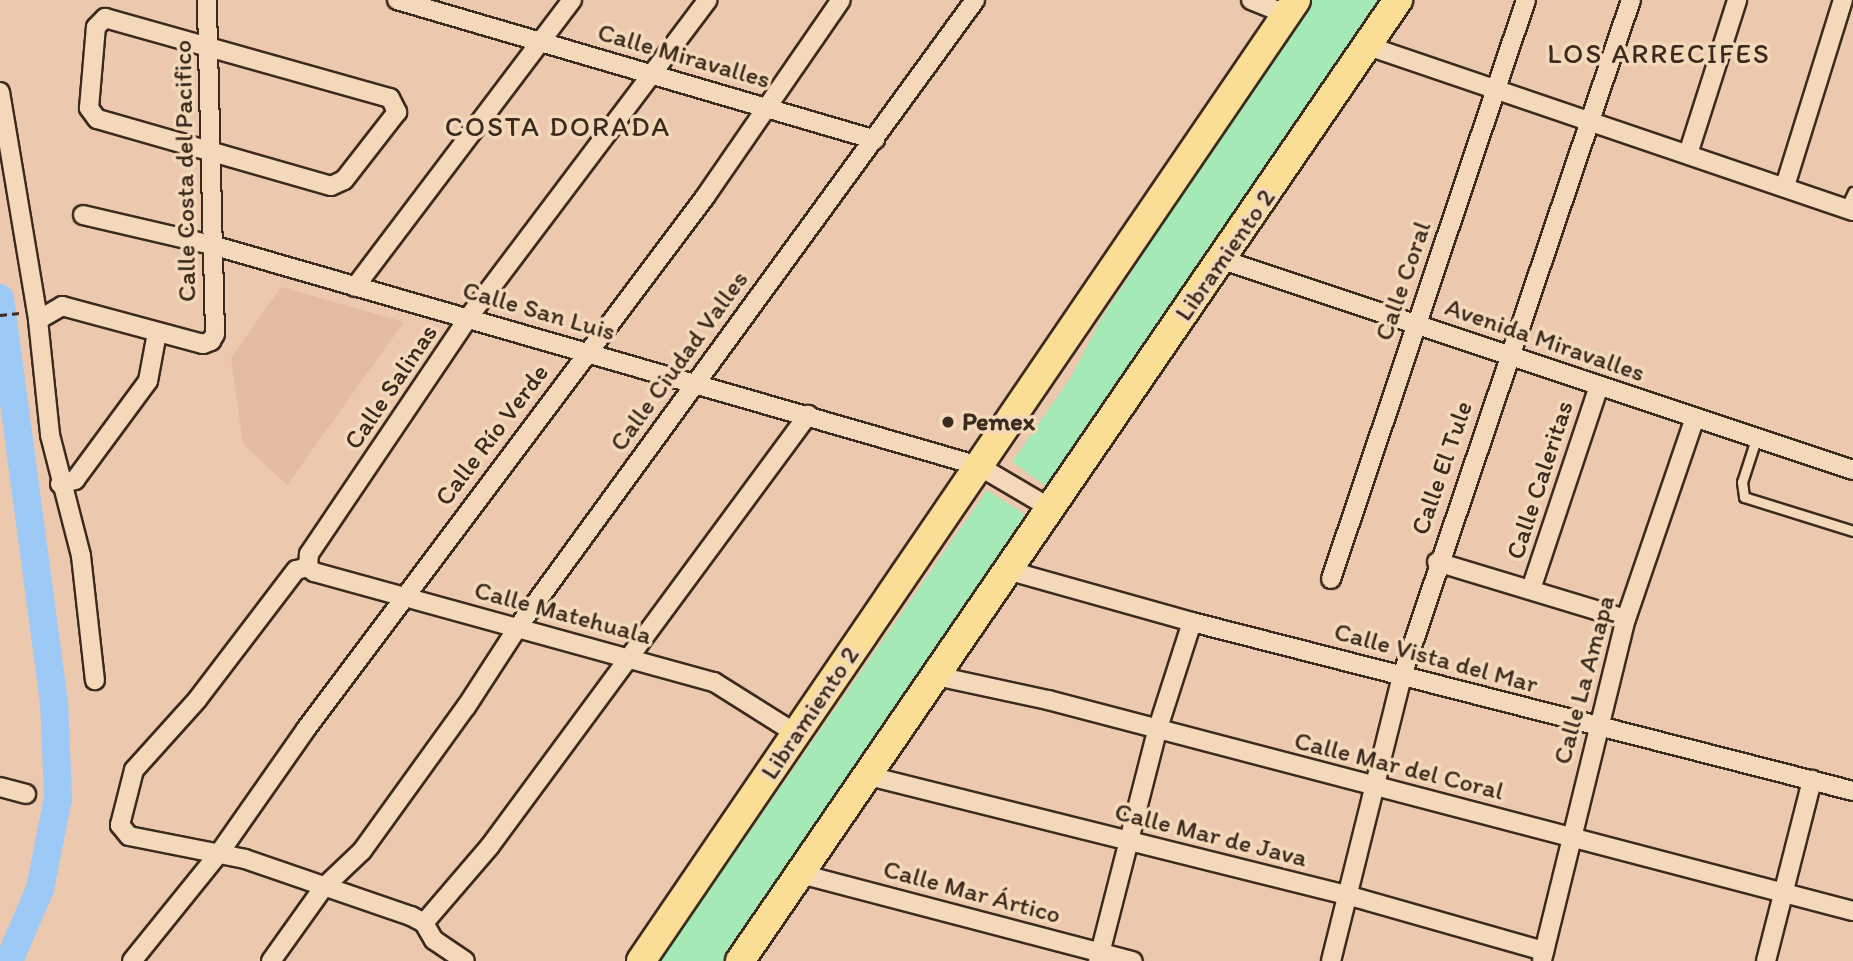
<!DOCTYPE html>
<html>
<head>
<meta charset="utf-8">
<style>
	body { margin:0 }
	#map { position:relative; width:1853px; height:961px; overflow:hidden; background:#ecc9ae; font-family:Itim,sans-serif }
	div>[style] { position:absolute }
	[style*='--x'] { left:calc(var(--x)*1px); top:calc(var(--y)*1px); width:calc(var(--w)*1px); rotate:calc(var(--a)*1deg) }
	.built>* { inset:0; background:#e4bba3 }
	.green>* { inset:0; background:#a5eab6 }
	.river>* { height:28px; margin:-14px; padding:0 14px; transform-origin:14px; border-radius:14px; background:#9dc9f7 }
	.path>* { height:2.5px; margin-top:-1.25px; transform-origin:0; background:repeating-linear-gradient(90deg,#3b2a1e 0 7px,transparent 0 12px) }
	.roads { filter:drop-shadow(2px 0 #3b2a1e) drop-shadow(-2px 0 #3b2a1e) drop-shadow(0 2px #3b2a1e) drop-shadow(0 -2px #3b2a1e) }
	.lane>* { height:9px; margin:-4.5px; padding:0 4.5px; transform-origin:4.5px; border-radius:4.5px; background:#f3d9ba }
	.street>* { height:18px; margin:-9px; padding:0 9px; transform-origin:9px; border-radius:9px; background:#f3d9ba }
	.primary>* { height:28px; margin:-14px; padding:0 14px; transform-origin:14px; border-radius:14px; background:#fbde96 }
	.dots>* { width:19px; height:19px; translate:-50% -50%; box-sizing:border-box; border:4px solid #f3d9ba; border-radius:50% }
	span { translate:-50% -50%; white-space:nowrap; text-align:center; line-height:1.15; -webkit-text-stroke:7px #f3d9ba; paint-order:stroke }
	.street-label { font-size:26px; color:#3b2a1e }
	.poi-label { font-size:26px; color:#3b2a1e; font-weight:700 }
	.left { translate:0 -50%; text-align:left }
	.neighbourhood-label { font-size:28px; color:#3b2a1e; letter-spacing:2px }
</style>
</head>
<body>
<div id="map">
	<div class="built">
		<i style="clip-path:polygon(281px 287px,404px 322px,287px 485px,243px 444px,231px 358px)"></i>
	</div>
	<div class="green">
		<i style="clip-path:polygon(1309px 0,1383px 0,1050px 489px,1012px 462px,1071px 377px,1101px 319px)"></i>
		<i style="clip-path:polygon(987px 490px,1024px 514px,1018px 534px,959px 613px,937px 658px,729px 961px,660px 961px)"></i>
	</div>
	<div class="river">
		<i style="--x:0;--y:298;--w:407;--a:82.4"></i>
		<i style="--x:54;--y:701;--w:97;--a:87.6"></i>
		<i style="--x:58;--y:798;--w:93;--a:101.2"></i>
		<i style="--x:40;--y:889;--w:78;--a:113.3"></i>
	</div>
	<div class="path">
		<i style="--x:0;--y:315;--w:20;--a:-6"></i>
	</div>
	<div class="roads">
		<div class="lane">
			<i style="--x:1845;--y:209;--w:19;--a:-65"></i>
			<i style="--x:1756;--y:439;--w:45;--a:108"></i>
			<i style="--x:1742;--y:482;--w:15;--a:82"></i>
			<i style="--x:1744;--y:497;--w:114;--a:17.3"></i>
		</div>
		<div class="street">
			<i style="--x:397;--y:0;--w:498;--a:16.3"></i>
			<i style="--x:1251;--y:0;--w:40;--a:22"></i>
			<i style="--x:105;--y:18;--w:296;--a:15.7"></i>
			<i style="--x:390;--y:98;--w:16;--a:63"></i>
			<i style="--x:397;--y:112;--w:86;--a:127.9"></i>
			<i style="--x:344;--y:180;--w:14;--a:155"></i>
			<i style="--x:331;--y:186;--w:243;--a:-164"></i>
			<i style="--x:97;--y:119;--w:14;--a:-126"></i>
			<i style="--x:89;--y:108;--w:81;--a:-85.1"></i>
			<i style="--x:96;--y:27;--w:13;--a:-45"></i>
			<i style="--x:1368;--y:46;--w:512;--a:18.79"></i>
			<i style="--x:0;--y:92;--w:231;--a:80.5"></i>
			<i style="--x:38;--y:320;--w:116;--a:84"></i>
			<i style="--x:50;--y:435;--w:125;--a:75.6"></i>
			<i style="--x:81;--y:556;--w:125;--a:83.6"></i>
			<i style="--x:1688;--y:154;--w:162;--a:-72.3"></i>
			<i style="--x:1785;--y:186;--w:195;--a:-72.7"></i>
			<i style="--x:83;--y:215;--w:132;--a:13.1"></i>
			<i style="--x:212;--y:245;--w:798;--a:16.07"></i>
			<i style="--x:979;--y:466;--w:82;--a:30.6"></i>
			<i style="--x:1220;--y:259;--w:667;--a:18.43"></i>
			<i style="--x:355;--y:287;--w:360;--a:-52.9"></i>
			<i style="--x:38;--y:320;--w:28;--a:-30"></i>
			<i style="--x:62;--y:306;--w:146;--a:15.1"></i>
			<i style="--x:203;--y:344;--w:9;--a:-21"></i>
			<i style="--x:211;--y:341;--w:8;--a:-60"></i>
			<i style="--x:215;--y:334;--w:334;--a:-91.4"></i>
			<i style="--x:60;--y:484;--w:16;--a:-15"></i>
			<i style="--x:75;--y:480;--w:123;--a:-53.6"></i>
			<i style="--x:148;--y:381;--w:49;--a:-79.4"></i>
			<i style="--x:1437;--y:562;--w:197;--a:16.8"></i>
			<i style="--x:308;--y:567;--w:12;--a:166"></i>
			<i style="--x:296;--y:570;--w:163;--a:127.3"></i>
			<i style="--x:197;--y:700;--w:94;--a:132"></i>
			<i style="--x:134;--y:770;--w:57;--a:104.3"></i>
			<i style="--x:120;--y:825;--w:14;--a:51"></i>
			<i style="--x:129;--y:836;--w:118;--a:11.2"></i>
			<i style="--x:245;--y:859;--w:176;--a:19"></i>
			<i style="--x:411;--y:916;--w:15;--a:28"></i>
			<i style="--x:424;--y:923;--w:20;--a:60"></i>
			<i style="--x:434;--y:940;--w:37;--a:34"></i>
			<i style="--x:308;--y:567;--w:13;--a:-86"></i>
			<i style="--x:309;--y:554;--w:285;--a:-56"></i>
			<i style="--x:468;--y:318;--w:398;--a:-53"></i>
			<i style="--x:308;--y:567;--w:8;--a:40"></i>
			<i style="--x:314;--y:572;--w:415;--a:15.4"></i>
			<i style="--x:714;--y:682;--w:96;--a:32.2"></i>
			<i style="--x:1007;--y:570;--w:192;--a:15.7"></i>
			<i style="--x:1192;--y:622;--w:682;--a:14.34"></i>
			<i style="--x:1331;--y:579;--w:611;--a:-71.39"></i>
			<i style="--x:1531;--y:589;--w:214;--a:-71.5"></i>
			<i style="--x:932;--y:675;--w:119;--a:12.2"></i>
			<i style="--x:1048;--y:700;--w:832;--a:14.69"></i>
			<i style="--x:865;--y:775;--w:497;--a:14"></i>
			<i style="--x:1347;--y:895;--w:205;--a:15.9"></i>
			<i style="--x:0;--y:787;--w:27;--a:15"></i>
			<i style="--x:797;--y:873;--w:347;--a:14.7"></i>
			<i style="--x:424;--y:923;--w:101;--a:-49.4"></i>
			<i style="--x:490;--y:846;--w:536;--a:-53.58"></i>
			<i style="--x:1542;--y:960;--w:351;--a:-76.2"></i>
			<i style="--x:1626;--y:619;--w:213;--a:-71.1"></i>
			<i style="--x:132;--y:961;--w:140;--a:-51.1"></i>
			<i style="--x:220;--y:852;--w:150;--a:-55"></i>
			<i style="--x:306;--y:729;--w:665;--a:-53.13"></i>
			<i style="--x:705;--y:197;--w:239;--a:-55.4"></i>
			<i style="--x:271;--y:961;--w:90;--a:-54.5"></i>
			<i style="--x:323;--y:888;--w:54;--a:-43.5"></i>
			<i style="--x:362;--y:851;--w:178;--a:-54.2"></i>
			<i style="--x:466;--y:707;--w:95;--a:-57"></i>
			<i style="--x:518;--y:627;--w:776;--a:-53.91"></i>
			<i style="--x:1098;--y:961;--w:237;--a:-75.6"></i>
			<i style="--x:1157;--y:731;--w:114;--a:-72.2"></i>
			<i style="--x:1331;--y:961;--w:294;--a:-76"></i>
			<i style="--x:1402;--y:676;--w:714;--a:-71.29"></i>
			<i style="--x:1766;--y:961;--w:187;--a:-75.7"></i>
		</div>
		<div class="primary">
			<i style="--x:641;--y:961;--w:1163;--a:-55.72"></i>
			<i style="--x:740;--y:961;--w:1165;--a:-55.6"></i>
		</div>
	</div>
	<div class="dots">
		<i style="left:948px;top:422px;background:#3b2a1e"></i>
	</div>
	<div class="street-label">
		<span style="left:684px;top:56px;rotate:16deg">Calle Miravalles</span>
		<span style="left:185px;top:171px;rotate:-91deg">Calle Costa del Pacifico</span>
		<span style="left:1225px;top:255px;rotate:-55deg">Libramiento 2</span>
		<span style="left:1403px;top:281px;rotate:-71deg">Calle Coral</span>
		<span style="left:539px;top:311px;rotate:16deg">Calle San Luis</span>
		<span style="left:1545px;top:340px;rotate:19deg">Avenida Miravalles</span>
		<span style="left:679px;top:361px;rotate:-54deg">Calle Ciudad Valles</span>
		<span style="left:391px;top:387px;rotate:-56deg">Calle Salinas</span>
		<span style="left:492px;top:435px;rotate:-53deg">Calle Río Verde</span>
		<span style="left:1442px;top:468px;rotate:-71deg">Calle El Tule</span>
		<span style="left:1540px;top:480px;rotate:-72deg">Calle Caleritas</span>
		<span style="left:563px;top:613px;rotate:15deg">Calle Matehuala</span>
		<span style="left:1436px;top:658px;rotate:15deg">Calle Vista del Mar</span>
		<span style="left:1584px;top:680px;rotate:-75deg">Calle La Amapa</span>
		<span style="left:810px;top:713px;rotate:-56deg">Libramiento 2</span>
		<span style="left:1399px;top:766px;rotate:14deg">Calle Mar del Coral</span>
		<span style="left:1211px;top:835px;rotate:14deg">Calle Mar de Java</span>
		<span style="left:972px;top:892px;rotate:15deg">Calle Mar Ártico</span>
	</div>
	<div class="poi-label">
		<span class="left" style="left:962px;top:422px">Pemex</span>
	</div>
	<div class="neighbourhood-label">
		<span style="left:1659px;top:53px">LOS ARRECIFES</span>
		<span style="left:558px;top:126px">COSTA DORADA</span>
	</div>
</div>
</body>
</html>
